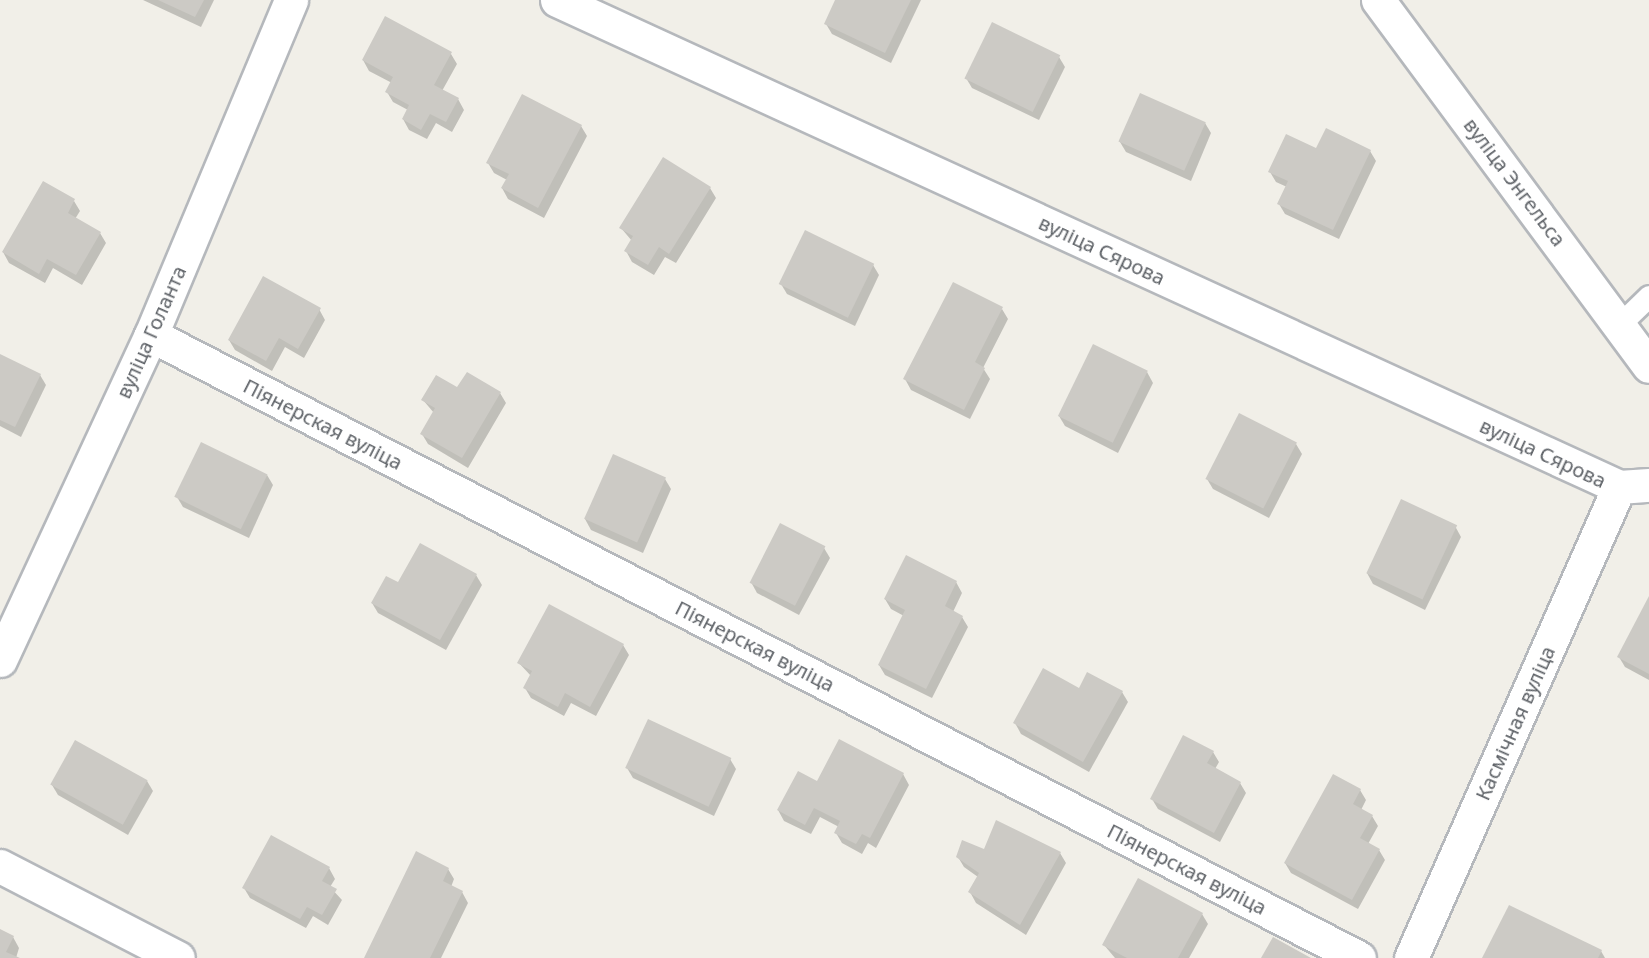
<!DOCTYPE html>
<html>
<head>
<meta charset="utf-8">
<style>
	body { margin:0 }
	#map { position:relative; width:1649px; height:958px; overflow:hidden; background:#f1efe8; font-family:"Noto Sans",sans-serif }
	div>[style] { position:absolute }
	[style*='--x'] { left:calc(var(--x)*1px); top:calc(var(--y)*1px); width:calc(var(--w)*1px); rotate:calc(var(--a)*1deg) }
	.shadow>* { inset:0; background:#0003 }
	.building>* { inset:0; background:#cccac5; transform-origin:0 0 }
	.roads { filter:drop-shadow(2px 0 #b5b8bc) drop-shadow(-2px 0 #b5b8bc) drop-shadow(0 2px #b5b8bc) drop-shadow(0 -2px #b5b8bc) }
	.service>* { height:21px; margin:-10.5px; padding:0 10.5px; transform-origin:10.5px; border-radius:10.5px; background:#fff }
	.minor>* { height:33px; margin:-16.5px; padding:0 16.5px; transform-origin:16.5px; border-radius:16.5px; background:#fff }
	span { translate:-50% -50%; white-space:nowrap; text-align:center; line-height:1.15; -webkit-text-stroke:5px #fff; paint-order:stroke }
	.street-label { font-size:20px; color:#5f6368 }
</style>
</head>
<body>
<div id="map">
	<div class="shadow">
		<i style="clip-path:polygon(143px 0,214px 0,201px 27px)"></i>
		<i style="clip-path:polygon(837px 0,921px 0,891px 63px,832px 34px,826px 24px)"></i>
		<i style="clip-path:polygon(992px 24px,1059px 57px,1065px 67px,1039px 120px,972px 88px,966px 78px)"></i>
		<i style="clip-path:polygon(451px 54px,457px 64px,442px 91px,458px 99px,464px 110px,452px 132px,436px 123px,427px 139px,409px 130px,403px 119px,408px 110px,393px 102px,387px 92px,392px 83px,369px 71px,363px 60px)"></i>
		<i style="clip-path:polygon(1205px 123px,1211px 133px,1191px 181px,1126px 152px,1120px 142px)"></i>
		<i style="clip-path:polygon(581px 126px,587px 136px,544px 218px,508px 199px,502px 188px,507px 180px,494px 173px,488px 163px)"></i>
		<i style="clip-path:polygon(1317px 150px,1370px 151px,1376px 161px,1339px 239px,1285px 214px,1279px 204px,1287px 187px,1276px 182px,1270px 172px)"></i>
		<i style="clip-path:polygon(710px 188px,716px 198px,676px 263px,665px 257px,654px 275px,632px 262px,626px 251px,632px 241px,621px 228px)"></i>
		<i style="clip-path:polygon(74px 201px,80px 211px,75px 219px,100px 233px,106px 243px,82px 285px,53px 268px,45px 283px,9px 263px,3px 252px)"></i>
		<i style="clip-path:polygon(873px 265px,879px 275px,855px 326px,787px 294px,781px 284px)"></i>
		<i style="clip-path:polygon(319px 309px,325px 320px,304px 358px,285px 347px,272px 371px,235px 350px,229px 340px)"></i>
		<i style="clip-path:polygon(1002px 309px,1008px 319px,983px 368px,990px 379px,970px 419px,911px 390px,905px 379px)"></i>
		<i style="clip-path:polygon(0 355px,40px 375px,46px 385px,21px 437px,0 426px)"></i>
		<i style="clip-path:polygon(1147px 372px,1153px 383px,1118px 453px,1065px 426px,1059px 416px)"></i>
		<i style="clip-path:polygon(458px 389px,500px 393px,506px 403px,468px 468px,428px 444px,422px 434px,434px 413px,423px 400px)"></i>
		<i style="clip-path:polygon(1296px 444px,1302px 454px,1269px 518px,1213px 489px,1207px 479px)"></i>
		<i style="clip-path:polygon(267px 475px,273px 485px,249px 538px,183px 507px,177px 497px)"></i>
		<i style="clip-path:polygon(665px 479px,671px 489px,643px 553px,591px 530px,585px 519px)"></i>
		<i style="clip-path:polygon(1455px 526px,1461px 537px,1425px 610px,1373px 584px,1367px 573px)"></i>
		<i style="clip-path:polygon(824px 548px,830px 558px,799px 615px,757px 593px,751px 582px)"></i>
		<i style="clip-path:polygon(476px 575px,482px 585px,446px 650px,378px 613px,372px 603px,399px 584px)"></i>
		<i style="clip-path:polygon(956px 582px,962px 593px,953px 612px,962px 617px,968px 627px,932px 698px,885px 675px,879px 665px,904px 616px,891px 609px,885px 599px)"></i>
		<i style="clip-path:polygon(1649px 599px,1649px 680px,1625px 667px,1619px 657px)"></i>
		<i style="clip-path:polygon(623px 645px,629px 655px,596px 716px,571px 703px,564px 716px,531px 698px,525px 688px,531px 676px,518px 662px)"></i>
		<i style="clip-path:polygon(1079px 690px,1122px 692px,1128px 702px,1089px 772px,1021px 734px,1015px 723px)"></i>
		<i style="clip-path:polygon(1213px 752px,1219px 762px,1215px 769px,1240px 783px,1246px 793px,1220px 842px,1158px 809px,1152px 799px)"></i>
		<i style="clip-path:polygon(730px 759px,736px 769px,714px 816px,633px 778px,627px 768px)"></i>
		<i style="clip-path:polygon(903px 774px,909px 785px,876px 848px,868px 843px,862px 854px,842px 843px,836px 833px,839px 827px,820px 817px,811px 834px,784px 821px,778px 810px,818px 783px)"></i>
		<i style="clip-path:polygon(147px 781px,153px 791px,128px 835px,58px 795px,52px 785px)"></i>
		<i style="clip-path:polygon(1360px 790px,1366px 800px,1361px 810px,1372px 816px,1378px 826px,1368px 844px,1379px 850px,1385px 860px,1358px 909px,1291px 873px,1285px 863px)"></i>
		<i style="clip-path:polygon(985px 851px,1060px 853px,1066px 863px,1026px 935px,976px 903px,970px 892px,978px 877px,964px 867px,958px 857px)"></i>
		<i style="clip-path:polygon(329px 868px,335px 879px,330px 887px,342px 900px,328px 925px,313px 916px,306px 928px,250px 898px,244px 888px)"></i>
		<i style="clip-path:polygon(448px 869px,454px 879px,451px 887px,462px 892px,468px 903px,441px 958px,366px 958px)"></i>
		<i style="clip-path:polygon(1202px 914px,1208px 924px,1189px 958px,1115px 958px,1104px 945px)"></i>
		<i style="clip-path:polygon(0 931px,13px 937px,19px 948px,16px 958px,0 958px)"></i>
		<i style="clip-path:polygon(1601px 951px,1605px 958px,1484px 958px)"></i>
	</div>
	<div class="building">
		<i style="clip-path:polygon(158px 0,204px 0,195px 17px)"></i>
		<i style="clip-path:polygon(835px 0,911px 0,885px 53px,824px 24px)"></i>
		<i style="clip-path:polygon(385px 16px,452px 52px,434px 85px,459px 98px,446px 122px,430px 114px,421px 130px,402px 119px,409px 105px,385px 92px,393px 77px,362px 60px)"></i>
		<i style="left:992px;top:22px;width:76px;height:63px;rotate:26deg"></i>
		<i style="left:1140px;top:93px;width:72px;height:53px;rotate:24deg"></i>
		<i style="clip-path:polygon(522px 94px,582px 125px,538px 208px,501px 188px,509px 174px,486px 163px)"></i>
		<i style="clip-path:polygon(1326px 128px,1371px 150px,1333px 230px,1277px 204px,1288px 181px,1268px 172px,1286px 134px,1316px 148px)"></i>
		<i style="clip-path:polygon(663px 157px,711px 187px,669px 254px,659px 247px,648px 265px,624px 251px,633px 236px,619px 228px)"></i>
		<i style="clip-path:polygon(43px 181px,75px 199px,68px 213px,101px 232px,76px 275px,47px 259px,39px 274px,2px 252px)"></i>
		<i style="left:805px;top:230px;width:77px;height:60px;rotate:26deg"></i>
		<i style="clip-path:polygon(263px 276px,321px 308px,298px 349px,279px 338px,266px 361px,228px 340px)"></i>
		<i style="clip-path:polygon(953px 282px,1003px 307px,975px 362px,985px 368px,964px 410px,903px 379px)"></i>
		<i style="left:1093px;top:344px;width:61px;height:80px;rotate:26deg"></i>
		<i style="clip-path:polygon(0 354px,41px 374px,15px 427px,0 420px)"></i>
		<i style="clip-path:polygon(467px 372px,501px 392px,462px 458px,420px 434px,435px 408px,421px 400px,436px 375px,457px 387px)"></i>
		<i style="left:1239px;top:413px;width:65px;height:74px;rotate:27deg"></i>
		<i style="left:201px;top:442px;width:74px;height:61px;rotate:26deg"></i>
		<i style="left:613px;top:454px;width:58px;height:71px;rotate:24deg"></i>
		<i style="left:1401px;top:499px;width:62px;height:82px;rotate:25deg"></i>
		<i style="left:780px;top:523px;width:51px;height:67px;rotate:27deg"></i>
		<i style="clip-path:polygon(420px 543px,477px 574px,440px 640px,371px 603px,386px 576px,398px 582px)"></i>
		<i style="clip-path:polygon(906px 555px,957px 581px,945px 606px,963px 616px,926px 689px,878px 665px,905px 610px,884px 599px)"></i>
		<i style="clip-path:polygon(1649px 596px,1649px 674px,1617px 657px)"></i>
		<i style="clip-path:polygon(549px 604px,624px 644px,590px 707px,565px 693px,558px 707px,523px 688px,532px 671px,517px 663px)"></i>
		<i style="clip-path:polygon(1043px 668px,1079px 688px,1087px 672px,1123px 691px,1083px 762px,1013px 723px)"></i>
		<i style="left:648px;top:719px;width:92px;height:54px;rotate:25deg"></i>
		<i style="clip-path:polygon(1183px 735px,1214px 751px,1207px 763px,1241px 782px,1214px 833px,1150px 799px)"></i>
		<i style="clip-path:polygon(839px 739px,904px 773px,870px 838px,862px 834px,856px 844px,834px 833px,840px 821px,814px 808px,805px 825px,777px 810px,798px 771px,817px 781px)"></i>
		<i style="left:75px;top:740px;width:83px;height:51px;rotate:29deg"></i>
		<i style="clip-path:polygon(1333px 774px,1361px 789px,1353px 804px,1373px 815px,1360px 838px,1380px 849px,1352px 900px,1284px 863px)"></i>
		<i style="clip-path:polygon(996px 820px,1061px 852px,1020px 925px,968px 892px,979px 873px,956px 857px,962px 840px,984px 849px)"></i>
		<i style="clip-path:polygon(271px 835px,330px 867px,322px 881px,337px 889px,322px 915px,307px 907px,300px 919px,242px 888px)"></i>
		<i style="clip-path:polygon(416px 851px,449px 868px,443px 881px,463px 891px,430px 958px,364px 958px)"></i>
		<i style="clip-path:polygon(1138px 878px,1203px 913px,1178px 958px,1127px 958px,1102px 945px)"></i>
		<i style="clip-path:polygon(1509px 905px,1602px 950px,1598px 958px,1482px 958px)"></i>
		<i style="clip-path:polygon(0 929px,14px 936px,6px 952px,20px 958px,0 958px)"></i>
		<i style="clip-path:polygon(1273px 937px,1311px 958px,1261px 958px)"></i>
	</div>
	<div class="roads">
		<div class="service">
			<i style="--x:1621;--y:323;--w:39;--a:-44"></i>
		</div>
		<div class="minor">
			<i style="--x:557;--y:0;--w:1168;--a:24.63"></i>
			<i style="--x:1619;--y:487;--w:30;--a:-4"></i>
			<i style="--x:1378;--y:0;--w:455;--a:53.5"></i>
			<i style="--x:151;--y:335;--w:1359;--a:27.28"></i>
			<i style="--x:0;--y:660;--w:358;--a:-65.1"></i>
			<i style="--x:151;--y:335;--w:363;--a:-67.3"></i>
			<i style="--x:0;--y:866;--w:200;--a:27.3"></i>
			<i style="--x:1411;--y:958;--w:515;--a:-66.17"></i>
		</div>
	</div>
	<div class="street-label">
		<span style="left:1515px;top:182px;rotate:53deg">вуліца Энгельса</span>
		<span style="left:1102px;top:250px;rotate:25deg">вуліца Сярова</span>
		<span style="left:151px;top:332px;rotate:-66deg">вуліца Голанта</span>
		<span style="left:323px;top:424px;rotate:27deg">Піянерская вуліца</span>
		<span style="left:1543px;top:453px;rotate:25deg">вуліца Сярова</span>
		<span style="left:755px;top:646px;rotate:27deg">Піянерская вуліца</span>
		<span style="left:1515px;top:723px;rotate:-66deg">Касмічная вуліца</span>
		<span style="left:1187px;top:869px;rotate:27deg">Піянерская вуліца</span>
	</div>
</div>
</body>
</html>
